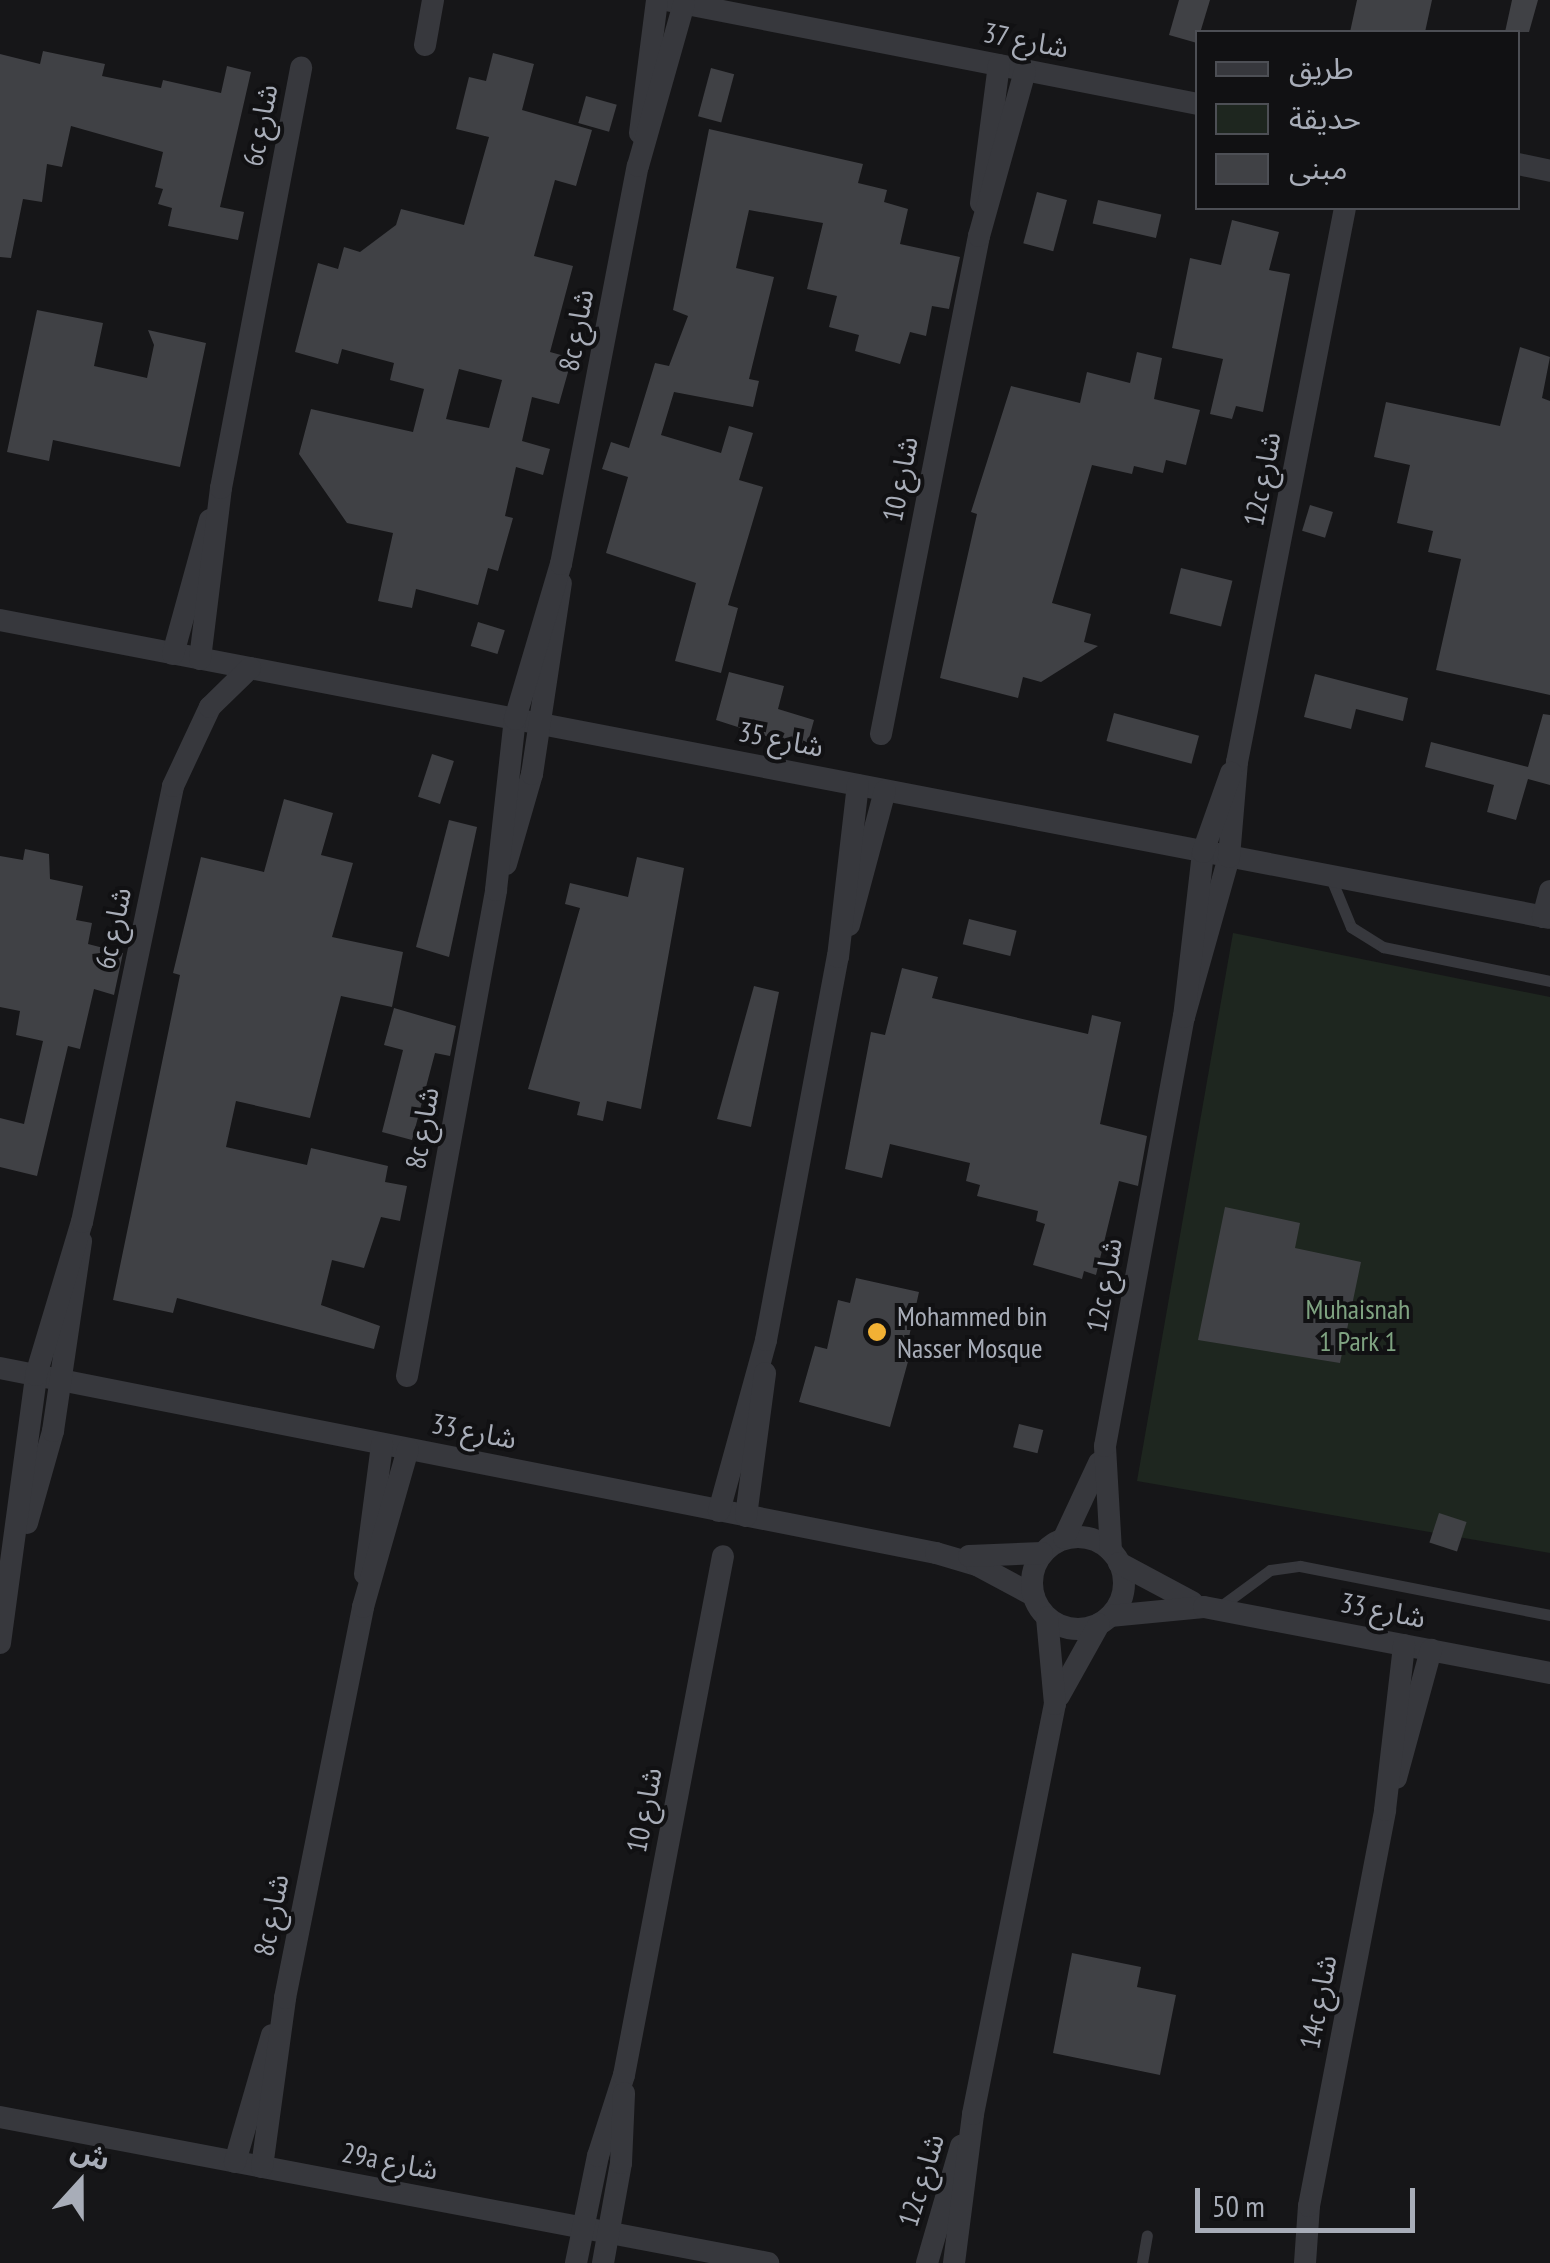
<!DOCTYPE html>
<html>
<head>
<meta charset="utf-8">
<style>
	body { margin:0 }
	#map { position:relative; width:1550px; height:2263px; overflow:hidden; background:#161618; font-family:"PT Sans Narrow","Noto Sans Arabic",sans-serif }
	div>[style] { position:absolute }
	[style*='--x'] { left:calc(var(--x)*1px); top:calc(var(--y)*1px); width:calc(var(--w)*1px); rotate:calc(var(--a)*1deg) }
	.green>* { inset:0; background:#1e261f }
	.building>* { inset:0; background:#404145; transform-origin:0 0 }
	.service>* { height:11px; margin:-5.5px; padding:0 5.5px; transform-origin:5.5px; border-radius:5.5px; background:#37383d }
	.minor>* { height:22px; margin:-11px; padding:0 11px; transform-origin:11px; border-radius:11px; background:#37383d }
	.minor>.ring { margin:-11px; padding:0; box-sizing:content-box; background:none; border:22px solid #37383d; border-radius:50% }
	.dots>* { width:28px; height:28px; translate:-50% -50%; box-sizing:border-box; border:5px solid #111113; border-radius:50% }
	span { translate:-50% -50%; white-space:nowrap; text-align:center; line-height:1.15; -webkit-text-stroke:8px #111113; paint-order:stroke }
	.street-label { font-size:28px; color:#a8adb8 }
	.park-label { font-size:28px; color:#7fa381 }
	.poi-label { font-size:28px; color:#a8adb8 }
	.left { translate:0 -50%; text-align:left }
	.legend { position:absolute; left:1195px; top:30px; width:325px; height:180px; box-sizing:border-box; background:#111113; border:2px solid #4d4f55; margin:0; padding:12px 18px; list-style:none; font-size:30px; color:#a8adb8 }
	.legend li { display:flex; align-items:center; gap:20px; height:50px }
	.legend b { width:50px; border:2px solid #4d4f55 }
	.north { position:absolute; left:30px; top:2133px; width:100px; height:100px; -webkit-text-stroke:8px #111113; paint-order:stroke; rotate:21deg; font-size:28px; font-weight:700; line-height:40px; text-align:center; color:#a8adb8 }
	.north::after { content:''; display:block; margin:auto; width:35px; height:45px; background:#a8adb8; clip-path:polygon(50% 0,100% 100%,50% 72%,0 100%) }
	.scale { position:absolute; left:1195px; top:2188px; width:220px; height:45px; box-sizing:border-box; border:5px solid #a8adb8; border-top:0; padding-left:12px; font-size:30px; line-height:35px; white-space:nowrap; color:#a8adb8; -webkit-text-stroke:8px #111113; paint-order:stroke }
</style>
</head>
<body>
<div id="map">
	<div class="green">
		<i style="clip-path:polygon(1233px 933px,1550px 997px,1550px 1553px,1137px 1481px)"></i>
	</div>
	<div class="building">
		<i style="clip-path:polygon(1179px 0,1210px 0,1197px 43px,1169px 35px)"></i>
		<i style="clip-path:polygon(1357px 0,1432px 0,1425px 32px,1350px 32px)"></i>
		<i style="clip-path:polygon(1512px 0,1538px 0,1529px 32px,1505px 32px)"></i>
		<i style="clip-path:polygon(43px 51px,105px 64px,102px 76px,161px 88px,163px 80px,221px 93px,227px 66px,251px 72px,220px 207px,244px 212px,238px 240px,168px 226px,172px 208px,158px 204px,163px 189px,155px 187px,163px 152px,71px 126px,62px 167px,47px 164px,42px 202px,23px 199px,11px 258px,0 257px,0 54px,40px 64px)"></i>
		<i style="clip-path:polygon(evenodd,493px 53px,534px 64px,522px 110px,592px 130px,576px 186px,555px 180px,534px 256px,573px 266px,550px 352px,572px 358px,559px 404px,532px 397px,522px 441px,550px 449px,543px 475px,516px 467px,505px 516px,513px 518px,498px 571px,488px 568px,478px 605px,416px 589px,412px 608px,378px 601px,393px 533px,347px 523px,299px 454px,311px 409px,413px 432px,424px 389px,390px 380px,394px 363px,342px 349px,338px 364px,295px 352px,318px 263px,338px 269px,344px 247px,360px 252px,396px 225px,401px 209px,464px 225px,489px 137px,456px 129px,469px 77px,486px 81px,493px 53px,459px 369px,502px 380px,489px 428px,446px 419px,459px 369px)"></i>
		<i style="left:711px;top:68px;width:24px;height:50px;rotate:15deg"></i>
		<i style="left:586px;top:96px;width:32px;height:28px;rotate:16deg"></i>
		<i style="clip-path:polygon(709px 129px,863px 164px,858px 183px,887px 190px,884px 202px,908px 209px,900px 244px,960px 257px,949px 309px,932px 306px,926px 336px,910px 332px,900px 364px,855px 351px,859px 335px,829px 327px,837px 296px,807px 289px,823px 223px,749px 210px,736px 268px,774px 277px,749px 379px,759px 381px,753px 407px,674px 392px,661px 435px,721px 453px,729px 426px,753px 433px,739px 480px,763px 487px,728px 605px,738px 608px,721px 673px,675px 661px,696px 583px,606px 553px,628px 477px,602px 469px,611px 442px,629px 448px,655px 363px,669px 366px,688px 316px,673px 310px)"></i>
		<i style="left:1037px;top:192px;width:31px;height:53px;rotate:15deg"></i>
		<i style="left:1098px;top:200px;width:65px;height:24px;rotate:13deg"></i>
		<i style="clip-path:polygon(1232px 220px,1279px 232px,1269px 270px,1290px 274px,1263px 412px,1236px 406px,1232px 419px,1210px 414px,1223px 359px,1172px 348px,1190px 258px,1221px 265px)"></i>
		<i style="clip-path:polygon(37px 310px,103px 323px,94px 366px,147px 378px,154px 345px,148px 330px,206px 343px,180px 467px,53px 440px,49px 461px,7px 452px)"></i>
		<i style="clip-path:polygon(1520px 347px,1550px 357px,1542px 398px,1550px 401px,1550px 695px,1436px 670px,1461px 559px,1428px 552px,1433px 531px,1397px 523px,1410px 465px,1374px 457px,1386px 402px,1500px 426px)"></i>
		<i style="clip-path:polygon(1137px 352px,1162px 358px,1154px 399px,1200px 410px,1186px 465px,1166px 460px,1163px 473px,1134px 466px,1132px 474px,1092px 465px,1052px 603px,1091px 614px,1084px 642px,1098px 646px,1041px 682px,1023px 677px,1018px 698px,940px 678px,977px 514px,971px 512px,1011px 386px,1080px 403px,1087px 372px,1130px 383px)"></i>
		<i style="left:1310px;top:505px;width:24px;height:27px;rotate:17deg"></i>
		<i style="left:1181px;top:568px;width:53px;height:47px;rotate:14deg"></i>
		<i style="left:478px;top:622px;width:28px;height:25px;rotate:17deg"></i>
		<i style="clip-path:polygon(729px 672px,784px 686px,778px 709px,814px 720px,806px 749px,716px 720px)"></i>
		<i style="clip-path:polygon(1315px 674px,1408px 698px,1403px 721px,1356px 709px,1351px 729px,1304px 717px)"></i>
		<i style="left:1114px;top:713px;width:88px;height:29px;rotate:15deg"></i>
		<i style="clip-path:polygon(1543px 714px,1550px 715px,1550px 785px,1528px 779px,1516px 820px,1487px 812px,1494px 785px,1425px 767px,1431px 742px,1528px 767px)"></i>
		<i style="left:432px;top:754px;width:23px;height:45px;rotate:18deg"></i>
		<i style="clip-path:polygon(284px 799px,333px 813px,321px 855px,353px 863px,332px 937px,403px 952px,392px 1007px,341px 996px,310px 1118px,236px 1101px,226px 1147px,307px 1165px,311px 1148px,388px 1166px,385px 1182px,407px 1186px,400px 1221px,381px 1217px,364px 1268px,332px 1260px,321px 1305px,380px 1326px,374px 1349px,177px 1298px,173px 1313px,113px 1300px,180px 975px,173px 973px,201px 857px,264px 872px)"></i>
		<i style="clip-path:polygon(449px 820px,477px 827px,449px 957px,416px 947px)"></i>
		<i style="clip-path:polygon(25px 849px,49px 854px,50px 879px,83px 886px,76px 920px,92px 923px,88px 944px,123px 953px,114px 995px,94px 989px,80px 1049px,68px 1046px,37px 1176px,0 1167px,0 1118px,24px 1124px,43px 1041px,16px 1035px,20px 1011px,0 1007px,0 856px,23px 860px)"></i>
		<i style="clip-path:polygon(637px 857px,684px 868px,641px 1109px,607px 1101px,603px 1121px,577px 1115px,580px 1102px,528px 1089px,580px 908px,565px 904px,570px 883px,628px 897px)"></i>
		<i style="left:969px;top:919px;width:49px;height:26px;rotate:14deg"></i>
		<i style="clip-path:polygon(902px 968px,938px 977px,932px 998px,1088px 1034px,1092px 1015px,1121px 1022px,1100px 1124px,1147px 1136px,1138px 1186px,1119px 1181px,1096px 1275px,1084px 1271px,1082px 1279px,1033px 1265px,1045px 1224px,1036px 1221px,1038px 1211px,977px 1196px,980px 1185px,966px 1181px,970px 1163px,890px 1144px,882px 1178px,845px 1169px,871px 1032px,885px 1035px)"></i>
		<i style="clip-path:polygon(754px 986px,779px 992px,751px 1127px,717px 1119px)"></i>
		<i style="clip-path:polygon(394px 1008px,456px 1026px,450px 1056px,435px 1053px,412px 1140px,382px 1132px,403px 1050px,384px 1045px)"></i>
		<i style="clip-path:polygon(1225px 1207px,1300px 1223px,1295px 1248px,1361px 1262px,1340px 1363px,1198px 1340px)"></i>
		<i style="clip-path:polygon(856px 1278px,919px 1292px,907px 1346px,912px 1347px,890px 1427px,799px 1402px,815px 1346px,827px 1349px,838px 1300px,850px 1303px)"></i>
		<i style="left:1019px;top:1424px;width:25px;height:24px;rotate:14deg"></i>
		<i style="left:1439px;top:1513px;width:29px;height:31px;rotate:18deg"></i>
		<i style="clip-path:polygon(1072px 1953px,1141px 1967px,1137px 1987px,1176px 1995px,1160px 2075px,1053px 2053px)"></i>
	</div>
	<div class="service">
		<i style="--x:1330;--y:876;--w:55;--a:67.6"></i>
		<i style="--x:1351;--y:927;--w:38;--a:32"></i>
		<i style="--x:1383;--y:947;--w:170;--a:11.5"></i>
		<i style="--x:1217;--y:1609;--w:66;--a:-36.3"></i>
		<i style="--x:1270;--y:1570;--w:30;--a:-8"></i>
		<i style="--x:1300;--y:1566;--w:255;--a:11.1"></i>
		<i style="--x:1142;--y:2263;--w:28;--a:-80"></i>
	</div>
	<div class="minor">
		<i style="--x:666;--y:0;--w:542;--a:11.06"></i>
		<i style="--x:425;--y:45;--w:46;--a:-79.9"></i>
		<i style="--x:640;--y:133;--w:134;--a:-82.7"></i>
		<i style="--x:1518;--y:164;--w:33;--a:12"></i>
		<i style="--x:981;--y:203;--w:139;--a:-82.6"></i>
		<i style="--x:0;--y:620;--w:1578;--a:10.88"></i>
		<i style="--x:173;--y:654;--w:139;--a:-74.6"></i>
		<i style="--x:200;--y:659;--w:172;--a:-83"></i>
		<i style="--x:221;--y:488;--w:428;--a:-79.2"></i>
		<i style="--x:881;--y:734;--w:508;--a:-78.87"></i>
		<i style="--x:979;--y:236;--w:171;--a:-74.4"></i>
		<i style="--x:506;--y:864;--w:94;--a:-73.9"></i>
		<i style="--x:532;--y:774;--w:193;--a:-81.4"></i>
		<i style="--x:1543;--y:917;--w:27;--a:-75"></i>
		<i style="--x:849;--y:925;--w:139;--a:-75"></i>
		<i style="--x:1184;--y:1017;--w:166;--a:-74.3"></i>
		<i style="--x:1229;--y:857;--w:95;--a:-85.2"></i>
		<i style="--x:1237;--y:762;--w:564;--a:-78.97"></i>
		<i style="--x:0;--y:1368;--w:954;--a:11.18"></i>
		<i style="--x:936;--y:1553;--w:43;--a:16.3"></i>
		<i style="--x:977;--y:1565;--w:64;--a:28.2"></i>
		<i style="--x:407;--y:1376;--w:494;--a:-79.6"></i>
		<i style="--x:496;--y:890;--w:172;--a:-83.7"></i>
		<i style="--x:515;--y:719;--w:162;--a:-73.5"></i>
		<i style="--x:561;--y:564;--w:405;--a:-79.1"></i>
		<i style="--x:638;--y:166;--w:169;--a:-74.2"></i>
		<i style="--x:719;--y:1511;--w:177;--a:-74.6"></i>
		<i style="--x:766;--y:1340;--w:390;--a:-79.4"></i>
		<i style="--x:838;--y:957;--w:173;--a:-83.4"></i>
		<i style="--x:746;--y:1516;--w:144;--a:-82.4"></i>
		<i style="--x:27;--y:1523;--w:96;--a:-74.2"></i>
		<i style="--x:53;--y:1431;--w:192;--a:-81.6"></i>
		<i class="ring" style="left:1032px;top:1537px;width:70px;height:70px"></i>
		<i style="--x:1064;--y:1538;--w:83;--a:-65"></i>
		<i style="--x:1111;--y:1551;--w:105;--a:-93.3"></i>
		<i style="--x:1105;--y:1446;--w:436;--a:-79.6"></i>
		<i style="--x:1184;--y:1017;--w:166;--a:-83.4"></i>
		<i style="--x:1203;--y:852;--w:84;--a:-70.5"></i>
		<i style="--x:969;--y:1556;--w:73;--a:-2.4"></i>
		<i style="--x:1119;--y:1563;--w:83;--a:28.1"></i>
		<i style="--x:365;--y:1574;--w:131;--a:-82.5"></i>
		<i style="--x:1110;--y:1616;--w:94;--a:-5.5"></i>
		<i style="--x:1204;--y:1607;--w:352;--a:10.8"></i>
		<i style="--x:0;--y:1643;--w:270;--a:-82.3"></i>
		<i style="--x:36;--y:1375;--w:160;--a:-73.3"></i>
		<i style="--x:82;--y:1222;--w:445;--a:-78.2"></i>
		<i style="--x:173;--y:786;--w:87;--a:-64.9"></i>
		<i style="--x:210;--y:707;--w:56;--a:-44.3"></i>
		<i style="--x:1059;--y:1696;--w:82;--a:-60.9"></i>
		<i style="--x:1396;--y:1778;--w:133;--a:-74.7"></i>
		<i style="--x:0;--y:2117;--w:782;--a:10.76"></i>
		<i style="--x:235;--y:2162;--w:132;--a:-73.8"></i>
		<i style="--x:262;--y:2167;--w:171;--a:-82.2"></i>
		<i style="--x:285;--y:1998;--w:399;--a:-78.7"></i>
		<i style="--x:363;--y:1607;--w:164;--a:-74.1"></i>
		<i style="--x:576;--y:2263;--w:109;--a:-78.4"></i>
		<i style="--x:598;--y:2156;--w:85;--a:-72.2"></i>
		<i style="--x:624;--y:2075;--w:528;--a:-79.2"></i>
		<i style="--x:603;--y:2263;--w:102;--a:-79.8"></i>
		<i style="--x:621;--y:2163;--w:70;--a:-87.5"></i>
		<i style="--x:927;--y:2263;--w:122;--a:-73.8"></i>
		<i style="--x:954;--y:2263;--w:150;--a:-82.7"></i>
		<i style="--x:973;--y:2114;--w:418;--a:-78.7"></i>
		<i style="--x:1055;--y:1704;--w:87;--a:-95.3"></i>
		<i style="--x:1305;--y:2263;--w:57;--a:-86"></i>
		<i style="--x:1309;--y:2206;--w:403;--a:-79.1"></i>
		<i style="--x:1385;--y:1810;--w:166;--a:-83.4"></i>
	</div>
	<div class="dots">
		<i style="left:877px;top:1332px;background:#f2b134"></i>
	</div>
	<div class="street-label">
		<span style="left:1026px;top:40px;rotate:11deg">شارع 37</span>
		<span style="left:260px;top:125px;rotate:-79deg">6c شارع</span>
		<span style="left:576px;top:330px;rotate:-79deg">8c شارع</span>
		<span style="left:900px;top:479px;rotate:-79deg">شارع 10</span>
		<span style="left:1262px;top:479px;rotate:-79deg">12c شارع</span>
		<span style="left:781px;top:739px;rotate:11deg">شارع 35</span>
		<span style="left:113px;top:928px;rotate:-78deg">6c شارع</span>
		<span style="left:422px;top:1128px;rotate:-80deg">8c شارع</span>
		<span style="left:1104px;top:1285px;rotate:-80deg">12c شارع</span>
		<span style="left:474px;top:1431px;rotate:11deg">شارع 33</span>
		<span style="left:1383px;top:1610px;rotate:11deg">شارع 33</span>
		<span style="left:644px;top:1810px;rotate:-79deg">شارع 10</span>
		<span style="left:271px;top:1915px;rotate:-79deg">8c شارع</span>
		<span style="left:1318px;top:2002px;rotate:-79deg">14c شارع</span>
		<span style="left:390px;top:2161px;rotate:11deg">29a شارع</span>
		<span style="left:921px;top:2180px;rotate:-73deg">12c شارع</span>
	</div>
	<div class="park-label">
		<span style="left:1358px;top:1325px">Muhaisnah<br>1 Park 1</span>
	</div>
	<div class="poi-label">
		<span class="left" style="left:897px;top:1332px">Mohammed bin<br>Nasser Mosque</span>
	</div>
	<ul class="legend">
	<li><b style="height:12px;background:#37383d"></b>طريق</li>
	<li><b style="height:28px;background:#1e261f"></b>حديقة</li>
	<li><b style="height:28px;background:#404145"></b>مبنى</li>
	</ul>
	<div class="north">ش</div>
	<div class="scale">50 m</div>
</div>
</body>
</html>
